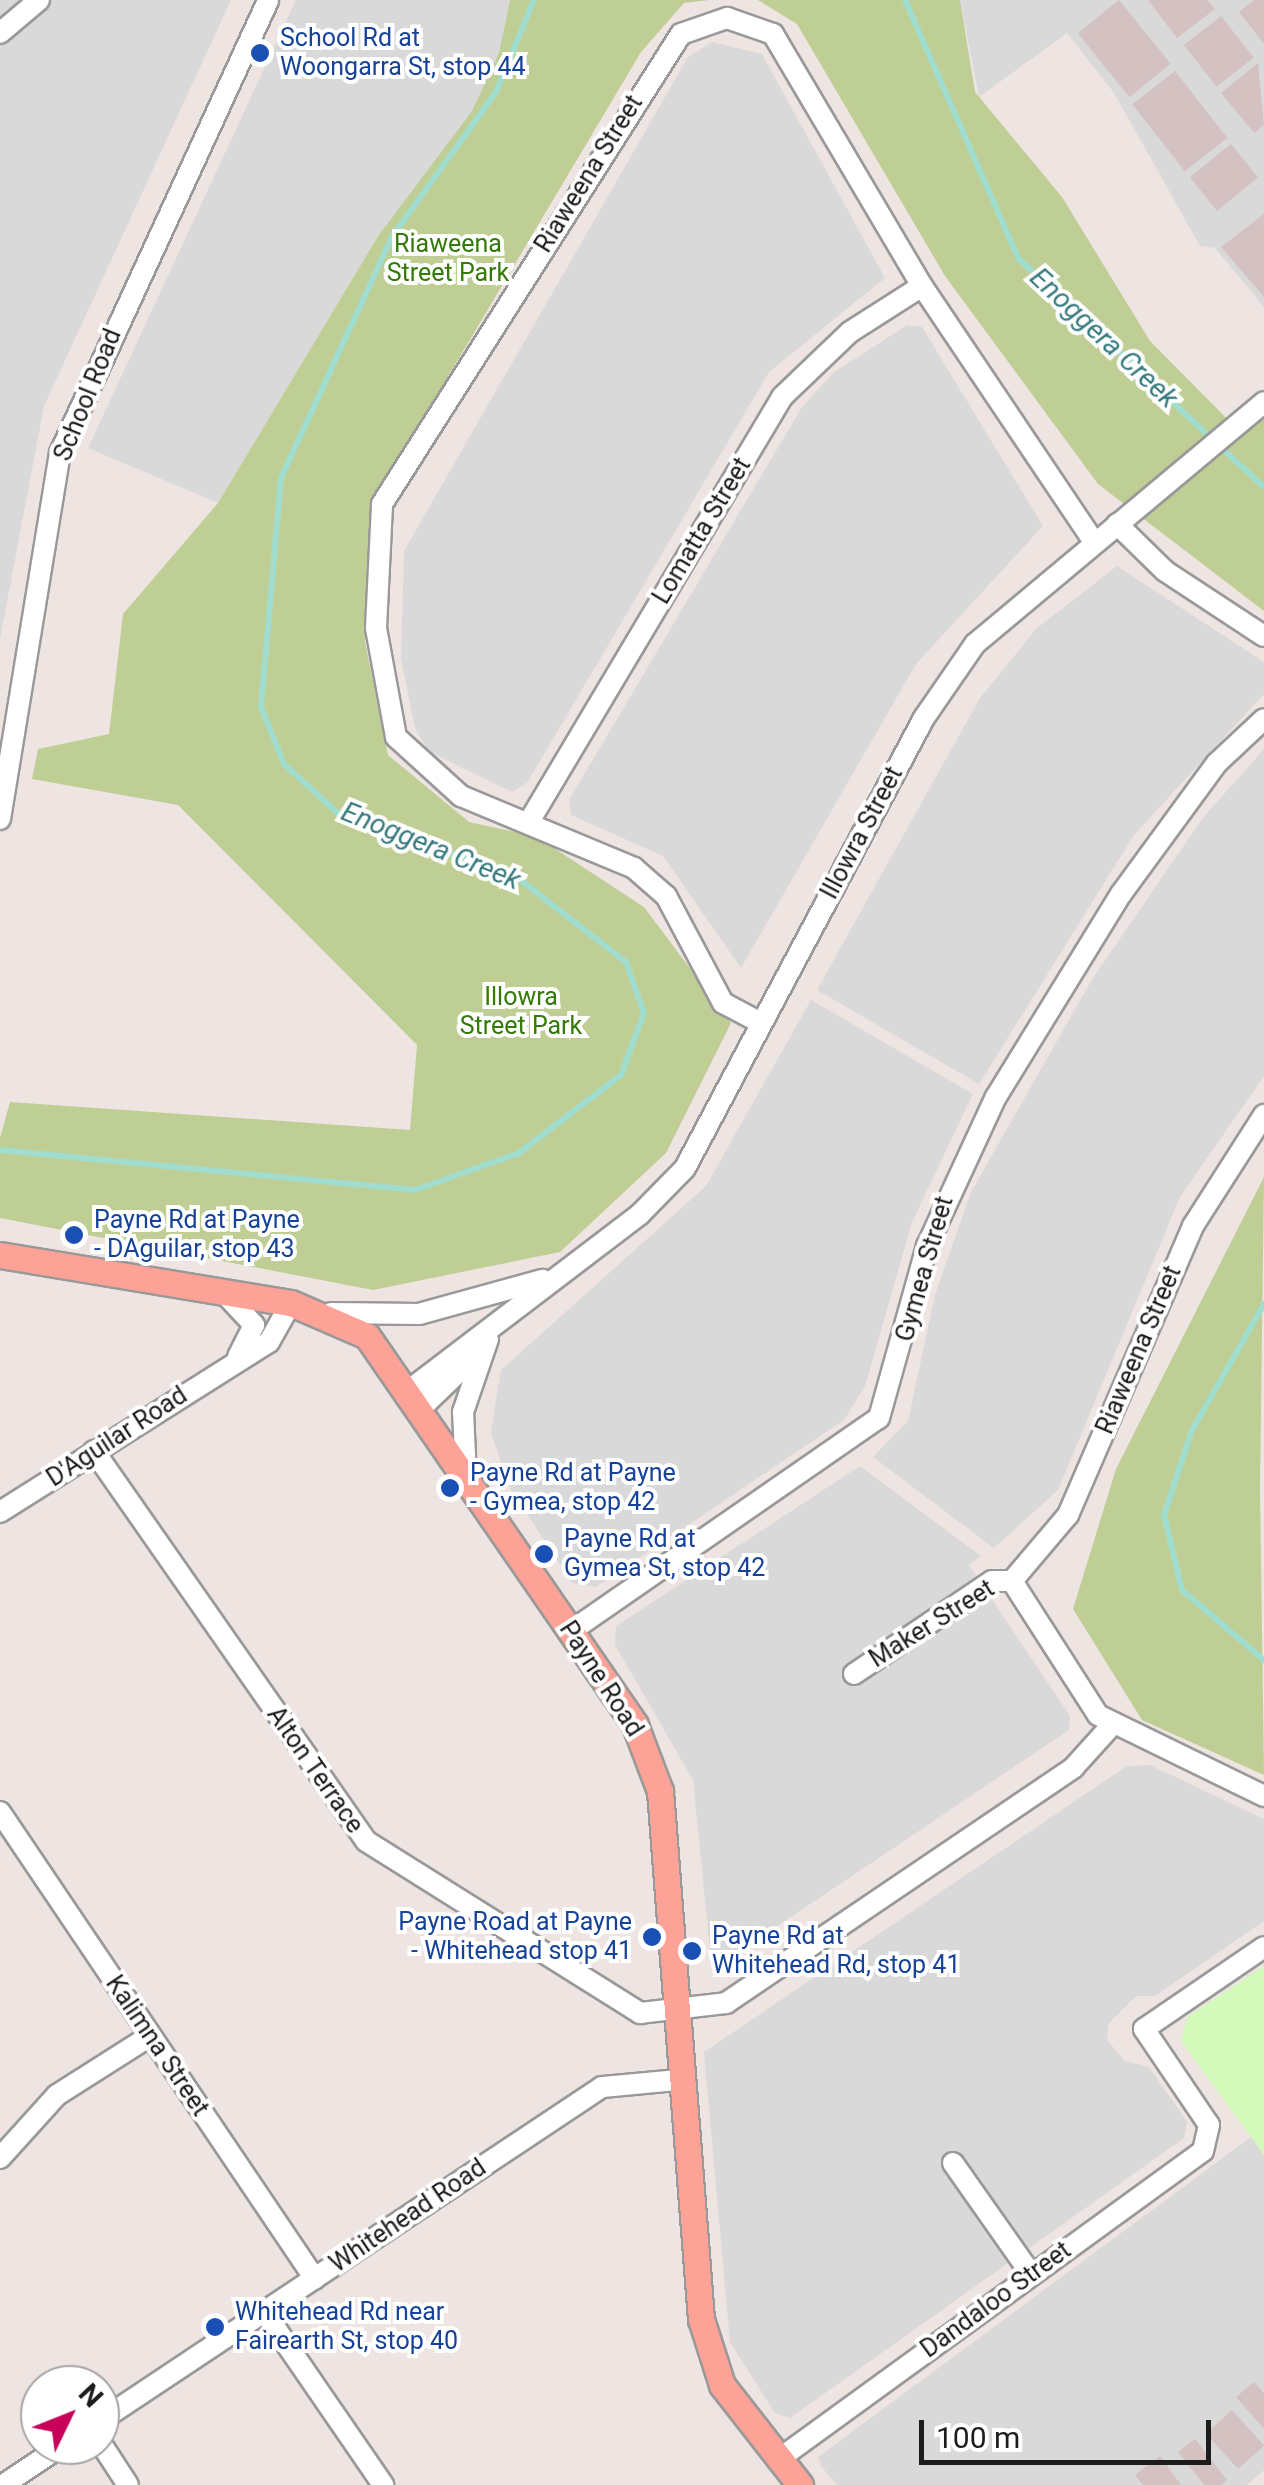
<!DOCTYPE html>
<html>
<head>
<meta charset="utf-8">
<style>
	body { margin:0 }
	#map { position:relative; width:1264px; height:2485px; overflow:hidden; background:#eee4e1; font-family:Roboto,sans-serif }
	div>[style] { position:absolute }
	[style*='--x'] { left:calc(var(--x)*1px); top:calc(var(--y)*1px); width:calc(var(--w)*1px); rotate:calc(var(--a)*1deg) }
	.residential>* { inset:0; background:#dad9d9 }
	.forest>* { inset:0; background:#bfce94 }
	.park>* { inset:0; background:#d3fabb }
	.stream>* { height:6px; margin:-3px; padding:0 3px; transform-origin:3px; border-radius:3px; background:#a0ddcf }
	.building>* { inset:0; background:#d4c1c1; transform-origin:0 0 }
	.roads { filter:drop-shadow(2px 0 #999) drop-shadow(-2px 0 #999) drop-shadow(0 2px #999) drop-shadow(0 -2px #999) }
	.minor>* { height:20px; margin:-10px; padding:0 10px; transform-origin:10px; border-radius:10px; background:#fff }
	.major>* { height:25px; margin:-12.5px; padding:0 12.5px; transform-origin:12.5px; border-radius:12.5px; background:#fda296 }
	.dots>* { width:28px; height:28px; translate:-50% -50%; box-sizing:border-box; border:5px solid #fff; border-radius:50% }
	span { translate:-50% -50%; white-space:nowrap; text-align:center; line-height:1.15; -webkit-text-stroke:8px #fff; paint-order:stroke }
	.transit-label { font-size:25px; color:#164399 }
	.left { translate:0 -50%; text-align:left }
	.right { translate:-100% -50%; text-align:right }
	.street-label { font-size:25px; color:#1c1c1c }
	.park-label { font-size:25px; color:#337a09 }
	.water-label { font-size:28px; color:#377a7e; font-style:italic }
	.north { position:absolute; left:20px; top:2365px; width:100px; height:100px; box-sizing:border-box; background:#fff; border:2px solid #a4a4a4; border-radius:50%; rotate:47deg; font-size:28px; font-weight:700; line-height:40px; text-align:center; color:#1c1c1c }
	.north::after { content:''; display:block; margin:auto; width:35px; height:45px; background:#c7005a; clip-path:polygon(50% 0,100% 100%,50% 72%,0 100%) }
	.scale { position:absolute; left:919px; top:2420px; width:292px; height:45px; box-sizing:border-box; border:5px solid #1c1c1c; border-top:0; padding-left:12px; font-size:30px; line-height:35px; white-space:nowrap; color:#1c1c1c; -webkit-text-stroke:8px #fff; paint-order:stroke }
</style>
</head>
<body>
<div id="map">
	<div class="residential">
		<i style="clip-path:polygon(0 0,231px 0,44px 406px,0 639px)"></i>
		<i style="clip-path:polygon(296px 0,510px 0,499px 53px,472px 111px,378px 236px,218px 503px,88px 448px)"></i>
		<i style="clip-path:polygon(960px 0,1264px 0,1264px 307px,1215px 248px,1200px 246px,1114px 93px,1067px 33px,979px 97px)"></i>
		<i style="clip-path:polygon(712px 42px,762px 54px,885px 278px,769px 372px,527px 783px,512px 792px,428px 751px,415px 728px,401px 658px,404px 551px,688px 57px)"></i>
		<i style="clip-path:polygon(907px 325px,922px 327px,1043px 526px,916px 664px,741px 968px,663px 856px,571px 815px,569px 800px,802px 407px,833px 373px)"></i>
		<i style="clip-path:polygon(1117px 566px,1264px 662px,1264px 694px,1134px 835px,979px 1084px,817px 990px,980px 698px,1036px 629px)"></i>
		<i style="clip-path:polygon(1264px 749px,1264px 1076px,1180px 1197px,1058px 1490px,994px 1548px,873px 1457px,908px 1421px,935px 1295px,971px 1192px,1093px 978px,1202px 819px)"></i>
		<i style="clip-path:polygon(811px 1000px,973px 1094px,912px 1222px,865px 1386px,844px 1420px,596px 1587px,572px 1583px,509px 1486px,491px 1432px,501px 1370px,706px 1186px)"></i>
		<i style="clip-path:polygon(860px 1466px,981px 1556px,969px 1565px,1070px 1716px,1069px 1730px,712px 1970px,693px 1780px,615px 1645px,616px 1626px)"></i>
		<i style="clip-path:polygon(1150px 1765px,1264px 1819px,1264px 1921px,1155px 1996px,1136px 1996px,1108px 2024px,1107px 2040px,1125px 2061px,1149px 2067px,1187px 2122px,1184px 2138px,790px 2418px,775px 2413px,730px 2342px,704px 2052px,1127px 1766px)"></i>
		<i style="clip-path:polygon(1251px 2137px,1264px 2155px,1264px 2470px,1247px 2485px,837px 2485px,821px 2466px,818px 2457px)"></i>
	</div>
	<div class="forest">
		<i style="clip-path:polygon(510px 0,709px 0,684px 3px,641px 52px,374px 501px,365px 642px,388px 755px,469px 822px,537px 837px,644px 907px,731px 1023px,666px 1153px,560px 1252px,373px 1290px,0 1218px,0 1138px,10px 1102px,410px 1130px,417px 1045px,178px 805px,32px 779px,38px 749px,109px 734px,123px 614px,218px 503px,378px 236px,472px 111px,499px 53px)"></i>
		<i style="clip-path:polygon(758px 0,960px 0,975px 92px,1062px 197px,1150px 341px,1242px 434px,1264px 419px,1264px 611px,1098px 484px,945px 276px,797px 24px)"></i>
		<i style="clip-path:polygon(1264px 1177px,1260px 1488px,1264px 1775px,1142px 1720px,1073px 1609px,1116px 1469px)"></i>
	</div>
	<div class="park">
		<i style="clip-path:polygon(1264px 1966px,1264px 2155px,1181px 2041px,1187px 2017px)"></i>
	</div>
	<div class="stream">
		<i style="--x:905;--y:0;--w:282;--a:66.3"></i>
		<i style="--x:1018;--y:258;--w:336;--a:43"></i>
		<i style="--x:0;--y:1150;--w:417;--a:5.5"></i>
		<i style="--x:415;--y:1190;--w:110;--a:-19.6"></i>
		<i style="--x:519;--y:1153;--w:128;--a:-37.4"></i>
		<i style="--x:621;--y:1075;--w:66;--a:-69.6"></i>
		<i style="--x:644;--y:1013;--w:54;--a:-109.4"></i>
		<i style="--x:626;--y:962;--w:140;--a:-142.2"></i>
		<i style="--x:515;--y:876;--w:184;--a:-161"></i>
		<i style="--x:341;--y:816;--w:77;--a:-137.6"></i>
		<i style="--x:284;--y:764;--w:61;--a:-112"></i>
		<i style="--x:261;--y:707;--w:230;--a:-85"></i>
		<i style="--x:281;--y:478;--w:268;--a:-65.3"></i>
		<i style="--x:393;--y:235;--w:176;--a:-54.2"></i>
		<i style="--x:496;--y:92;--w:100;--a:-67.6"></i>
		<i style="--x:1264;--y:1304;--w:145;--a:119.7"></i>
		<i style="--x:1192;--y:1430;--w:89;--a:108.2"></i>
		<i style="--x:1164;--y:1515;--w:77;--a:76.5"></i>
		<i style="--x:1182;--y:1590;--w:108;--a:40.5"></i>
	</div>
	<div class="building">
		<i style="left:1119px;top:0;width:82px;height:53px;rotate:51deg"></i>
		<i style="clip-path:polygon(1148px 0,1207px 0,1215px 9px,1177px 38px)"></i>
		<i style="clip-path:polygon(1254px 0,1264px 0,1264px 44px,1239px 12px)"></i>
		<i style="left:1221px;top:16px;width:53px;height:47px;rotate:52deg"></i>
		<i style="clip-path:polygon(1258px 63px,1264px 125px,1254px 133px,1221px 93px)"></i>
		<i style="left:1175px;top:71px;width:85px;height:54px;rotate:52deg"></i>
		<i style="left:1231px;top:144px;width:43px;height:53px;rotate:51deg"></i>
		<i style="clip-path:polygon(1264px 214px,1264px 297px,1221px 247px)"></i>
		<i style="clip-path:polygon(1254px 2382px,1264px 2393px,1264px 2429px,1236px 2397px)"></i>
		<i style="left:1232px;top:2410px;width:48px;height:35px;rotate:48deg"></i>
		<i style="clip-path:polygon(1195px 2439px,1227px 2480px,1221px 2485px,1204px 2485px,1178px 2452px)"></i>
		<i style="clip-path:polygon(1160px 2456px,1181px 2485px,1143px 2485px,1135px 2475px)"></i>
	</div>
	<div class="roads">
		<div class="minor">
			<i style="--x:0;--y:33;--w:51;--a:-40.2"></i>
			<i style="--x:1117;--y:524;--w:67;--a:44.4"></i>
			<i style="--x:1165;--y:571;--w:118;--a:33.3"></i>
			<i style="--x:0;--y:819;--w:371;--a:-80.7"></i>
			<i style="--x:60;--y:453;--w:498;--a:-65.3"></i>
			<i style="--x:530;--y:820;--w:492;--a:-59.2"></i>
			<i style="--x:782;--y:397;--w:94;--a:-43.7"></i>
			<i style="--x:850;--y:332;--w:85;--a:-32.6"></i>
			<i style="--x:761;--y:1023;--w:43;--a:-152.2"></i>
			<i style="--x:723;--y:1003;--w:121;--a:-118"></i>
			<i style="--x:666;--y:896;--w:43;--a:-138.8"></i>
			<i style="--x:634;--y:868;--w:187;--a:-157.4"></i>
			<i style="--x:461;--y:796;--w:88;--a:-137.8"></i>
			<i style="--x:396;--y:737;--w:111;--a:-100.4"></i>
			<i style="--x:376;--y:628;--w:124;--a:-87.2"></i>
			<i style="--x:382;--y:504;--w:557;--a:-57.54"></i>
			<i style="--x:681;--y:34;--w:49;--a:-19.2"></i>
			<i style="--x:727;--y:18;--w:49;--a:19.2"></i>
			<i style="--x:773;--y:34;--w:293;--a:59.4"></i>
			<i style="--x:922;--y:286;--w:306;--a:56.1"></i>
			<i style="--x:224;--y:1293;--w:44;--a:46.8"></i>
			<i style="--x:254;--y:1325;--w:35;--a:117"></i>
			<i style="--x:331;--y:1313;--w:88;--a:0.7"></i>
			<i style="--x:419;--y:1314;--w:128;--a:-15.5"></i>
			<i style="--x:408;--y:1391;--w:292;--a:-37.3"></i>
			<i style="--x:640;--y:1214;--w:64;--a:-45.6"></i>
			<i style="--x:685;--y:1168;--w:510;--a:-62.03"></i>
			<i style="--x:924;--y:718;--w:90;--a:-55.4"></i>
			<i style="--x:975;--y:644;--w:377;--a:-39.9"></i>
			<i style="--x:420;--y:1409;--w:74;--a:-43.9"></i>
			<i style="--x:94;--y:1451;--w:475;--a:55.1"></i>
			<i style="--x:366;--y:1841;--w:324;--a:32.1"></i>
			<i style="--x:640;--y:2013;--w:87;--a:-6.6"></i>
			<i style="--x:726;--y:2003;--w:420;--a:-34.1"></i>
			<i style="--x:1074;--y:1767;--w:55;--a:-47.9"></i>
			<i style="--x:466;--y:1477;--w:65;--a:-92.6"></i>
			<i style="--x:463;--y:1412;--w:77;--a:-71.1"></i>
			<i style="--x:0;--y:1512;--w:318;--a:-32.3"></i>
			<i style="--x:269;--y:1342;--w:45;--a:-60.6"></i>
			<i style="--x:1012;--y:1581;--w:87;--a:-49.7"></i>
			<i style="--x:1068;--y:1515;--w:315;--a:-66.6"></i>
			<i style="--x:1193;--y:1226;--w:132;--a:-57.4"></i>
			<i style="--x:1012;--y:1581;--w:159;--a:57.3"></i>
			<i style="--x:1098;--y:1715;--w:185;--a:26"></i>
			<i style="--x:571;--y:1631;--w:374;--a:-34.7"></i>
			<i style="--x:879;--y:1418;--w:179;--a:-74.4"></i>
			<i style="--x:927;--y:1246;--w:164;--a:-65.2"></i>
			<i style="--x:996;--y:1097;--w:238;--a:-58.4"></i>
			<i style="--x:1121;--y:894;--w:162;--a:-53.8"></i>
			<i style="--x:1217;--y:763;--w:64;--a:-43.1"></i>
			<i style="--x:854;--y:1674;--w:166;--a:-34"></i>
			<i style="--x:992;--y:1581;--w:20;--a:0"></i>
			<i style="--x:0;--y:1812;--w:563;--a:56"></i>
			<i style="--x:0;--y:2158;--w:85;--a:-47.9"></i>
			<i style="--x:57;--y:2095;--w:110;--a:-32.4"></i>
			<i style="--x:953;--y:2163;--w:136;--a:54.9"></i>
			<i style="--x:265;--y:2313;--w:209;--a:55.5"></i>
			<i style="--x:100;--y:2421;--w:603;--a:-33.64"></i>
			<i style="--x:602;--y:2087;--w:75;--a:-5.3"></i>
			<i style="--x:100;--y:2442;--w:51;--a:56.9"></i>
			<i style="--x:779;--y:2459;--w:524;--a:-36"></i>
			<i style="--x:1203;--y:2151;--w:27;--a:-77"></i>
			<i style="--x:1209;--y:2125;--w:116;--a:-124.1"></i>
			<i style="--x:1144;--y:2029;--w:145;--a:-34.3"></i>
			<i style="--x:3;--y:2485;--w:72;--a:-33.7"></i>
		</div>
		<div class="major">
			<i style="--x:0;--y:1255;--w:295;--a:9.4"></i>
			<i style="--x:291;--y:1303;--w:83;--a:23.5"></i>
			<i style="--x:367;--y:1336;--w:472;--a:55.4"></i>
			<i style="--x:635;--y:1725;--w:71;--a:69.3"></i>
			<i style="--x:660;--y:1791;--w:530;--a:85.56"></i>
			<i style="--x:701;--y:2319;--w:69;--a:72.3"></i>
			<i style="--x:722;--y:2385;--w:127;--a:52"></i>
		</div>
	</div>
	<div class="dots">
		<i style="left:260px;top:53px;background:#1a4fb4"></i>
		<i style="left:74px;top:1235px;background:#1a4fb4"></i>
		<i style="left:450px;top:1488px;background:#1a4fb4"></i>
		<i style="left:544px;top:1554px;background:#1a4fb4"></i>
		<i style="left:652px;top:1937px;background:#1a4fb4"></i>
		<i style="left:692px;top:1951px;background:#1a4fb4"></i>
		<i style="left:215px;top:2327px;background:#1a4fb4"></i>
	</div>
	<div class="transit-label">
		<span class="left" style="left:280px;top:53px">School Rd at<br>Woongarra St, stop 44</span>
		<span class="left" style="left:94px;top:1235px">Payne Rd at Payne<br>- DAguilar, stop 43</span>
		<span class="left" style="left:470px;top:1488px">Payne Rd at Payne<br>- Gymea, stop 42</span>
		<span class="left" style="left:564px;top:1554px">Payne Rd at<br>Gymea St, stop 42</span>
		<span class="right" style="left:632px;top:1937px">Payne Road at Payne<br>- Whitehead stop 41</span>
		<span class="left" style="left:712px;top:1951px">Payne Rd at<br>Whitehead Rd, stop 41</span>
		<span class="left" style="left:235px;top:2327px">Whitehead Rd near<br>Fairearth St, stop 40</span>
	</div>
	<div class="street-label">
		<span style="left:589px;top:174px;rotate:-58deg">Riaweena Street</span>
		<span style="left:88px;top:395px;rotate:-68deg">School Road</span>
		<span style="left:702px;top:531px;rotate:-59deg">Lomatta Street</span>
		<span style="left:862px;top:833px;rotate:-62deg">Illowra Street</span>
		<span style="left:925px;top:1269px;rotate:-74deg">Gymea Street</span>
		<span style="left:1139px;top:1350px;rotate:-67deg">Riaweena Street</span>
		<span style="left:117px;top:1437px;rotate:-33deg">D'Aguilar Road</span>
		<span style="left:932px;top:1624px;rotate:-32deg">Maker Street</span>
		<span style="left:601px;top:1679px;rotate:57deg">Payne Road</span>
		<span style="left:315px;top:1770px;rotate:55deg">Alton Terrace</span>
		<span style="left:157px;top:2046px;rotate:56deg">Kalimna Street</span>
		<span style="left:408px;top:2216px;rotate:-34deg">Whitehead Road</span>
		<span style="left:996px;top:2300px;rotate:-36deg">Dandaloo Street</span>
	</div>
	<div class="park-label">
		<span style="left:448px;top:259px">Riaweena<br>Street Park</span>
		<span style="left:521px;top:1012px">Illowra<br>Street Park</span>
	</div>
	<div class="water-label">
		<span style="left:1104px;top:338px;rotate:43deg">Enoggera Creek</span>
		<span style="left:431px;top:846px;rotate:22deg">Enoggera Creek</span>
	</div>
	<div class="north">N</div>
	<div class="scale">100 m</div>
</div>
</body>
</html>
